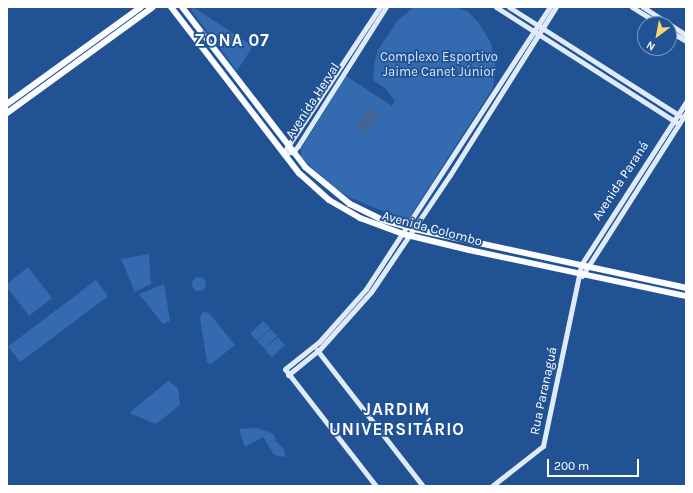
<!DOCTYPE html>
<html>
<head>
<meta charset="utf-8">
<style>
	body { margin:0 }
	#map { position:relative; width:693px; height:493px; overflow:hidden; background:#215293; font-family:Karla,sans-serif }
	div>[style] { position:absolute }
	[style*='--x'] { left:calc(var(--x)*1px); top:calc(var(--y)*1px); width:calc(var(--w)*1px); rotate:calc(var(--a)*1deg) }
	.green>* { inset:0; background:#346bb0; transform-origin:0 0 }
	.round { border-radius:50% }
	.water>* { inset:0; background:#436594; transform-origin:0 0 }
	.secondary>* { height:5px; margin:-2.5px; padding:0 2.5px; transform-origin:2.5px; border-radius:2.5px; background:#dfebfa }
	.primary>* { height:6px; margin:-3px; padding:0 3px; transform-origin:3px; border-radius:3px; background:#fafcff }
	span { translate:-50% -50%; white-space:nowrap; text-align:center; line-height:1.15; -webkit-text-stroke:3.5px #215293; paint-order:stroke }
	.park-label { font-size:13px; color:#d9e7fa }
	.street-label { font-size:13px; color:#fff }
	.district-label { font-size:17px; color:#fff; font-weight:700; letter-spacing:1px }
	.frame { position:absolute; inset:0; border:8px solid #fff; pointer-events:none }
	.north { position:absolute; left:637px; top:16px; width:40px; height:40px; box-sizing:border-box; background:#215293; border:1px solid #7a97be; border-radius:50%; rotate:212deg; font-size:11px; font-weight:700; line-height:16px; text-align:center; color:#fff }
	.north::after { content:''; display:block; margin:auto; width:14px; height:18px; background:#fad474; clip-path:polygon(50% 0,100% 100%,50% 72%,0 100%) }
	.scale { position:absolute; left:547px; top:459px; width:92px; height:18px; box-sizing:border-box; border:2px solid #fff; border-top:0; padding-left:5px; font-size:12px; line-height:14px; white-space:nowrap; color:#fff; -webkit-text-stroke:3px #215293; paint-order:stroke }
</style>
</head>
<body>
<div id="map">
	<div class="green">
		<i style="clip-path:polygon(193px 7px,253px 46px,237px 71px,191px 10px)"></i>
		<i style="clip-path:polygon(414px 7px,456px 7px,468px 12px,478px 22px,491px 43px,496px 68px,493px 88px,407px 221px,349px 197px,327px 183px,301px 157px,301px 149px,346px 76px,392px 106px,395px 101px,386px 89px,373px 80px,375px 61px,378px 50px,398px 20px)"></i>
		<i style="clip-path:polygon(149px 254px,151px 284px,135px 292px,121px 259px)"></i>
		<i style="clip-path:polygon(28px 267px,52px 298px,29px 316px,7px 287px,7px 284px)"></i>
		<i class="round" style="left:192px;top:277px;width:14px;height:14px"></i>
		<i style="left:96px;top:280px;width:20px;height:110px;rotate:53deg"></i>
		<i style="clip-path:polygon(164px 284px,170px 321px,163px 324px,139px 294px)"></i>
		<i style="clip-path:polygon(203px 312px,209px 313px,235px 345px,211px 364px,207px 362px,200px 318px)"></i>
		<i style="left:263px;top:321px;width:10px;height:18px;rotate:45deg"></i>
		<i style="left:270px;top:329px;width:10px;height:18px;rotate:45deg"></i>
		<i style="left:278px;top:337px;width:11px;height:18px;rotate:49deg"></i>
		<i style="clip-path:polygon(168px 381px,178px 388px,180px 405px,156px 424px,129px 413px)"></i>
		<i style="clip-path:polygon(257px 428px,274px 434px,276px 441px,284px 449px,285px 457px,274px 455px,263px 437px,245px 447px,239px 429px)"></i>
	</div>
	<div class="water">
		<i style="left:368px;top:107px;width:12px;height:23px;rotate:31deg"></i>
	</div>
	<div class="secondary">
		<i style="--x:496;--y:7;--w:217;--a:32.6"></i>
		<i style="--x:509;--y:7;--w:206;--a:32.5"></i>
		<i style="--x:632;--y:7;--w:32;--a:32"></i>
		<i style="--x:643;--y:7;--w:51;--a:33.1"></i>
		<i style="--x:669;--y:31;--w:20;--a:30"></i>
		<i style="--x:286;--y:149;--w:170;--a:-56.5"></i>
		<i style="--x:283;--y:153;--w:10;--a:-6"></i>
		<i style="--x:293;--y:152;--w:8;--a:-50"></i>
		<i style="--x:298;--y:146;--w:165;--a:-57.7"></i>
		<i style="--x:582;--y:276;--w:193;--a:-57.5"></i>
		<i style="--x:317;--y:350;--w:172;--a:52.1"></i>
		<i style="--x:288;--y:375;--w:41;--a:-39.1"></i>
		<i style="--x:320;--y:349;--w:76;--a:-48.2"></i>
		<i style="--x:371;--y:292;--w:141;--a:-56"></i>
		<i style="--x:450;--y:175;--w:199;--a:-57.8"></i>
		<i style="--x:376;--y:486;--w:148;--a:-127.9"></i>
		<i style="--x:285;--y:369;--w:43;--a:-38.5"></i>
		<i style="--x:319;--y:342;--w:71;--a:-48.4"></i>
		<i style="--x:366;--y:289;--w:337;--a:-56.9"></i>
		<i style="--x:492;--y:486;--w:65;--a:-38.1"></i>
		<i style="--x:543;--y:446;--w:185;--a:-78.1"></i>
		<i style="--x:581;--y:265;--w:194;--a:-57.2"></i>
	</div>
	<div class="primary">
		<i style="--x:171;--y:7;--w:210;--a:52.4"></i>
		<i style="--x:299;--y:173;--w:40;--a:42"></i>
		<i style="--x:329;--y:200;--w:36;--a:30"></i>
		<i style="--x:360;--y:218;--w:46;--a:20.4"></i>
		<i style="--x:403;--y:234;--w:68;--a:13.6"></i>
		<i style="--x:469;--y:250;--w:222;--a:12"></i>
		<i style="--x:182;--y:7;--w:202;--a:52.4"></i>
		<i style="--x:305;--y:167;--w:58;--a:39.4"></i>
		<i style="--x:350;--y:204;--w:37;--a:26"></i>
		<i style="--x:383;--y:220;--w:32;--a:16"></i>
		<i style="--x:414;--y:229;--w:278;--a:12.2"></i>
		<i style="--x:7;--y:104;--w:165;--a:-35.9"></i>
		<i style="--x:7;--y:113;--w:180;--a:-36"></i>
	</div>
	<div class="park-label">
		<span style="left:439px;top:65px">Complexo Esportivo<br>Jaime Canet Júnior</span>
	</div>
	<div class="street-label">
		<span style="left:313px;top:101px;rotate:-57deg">Avenida Herval</span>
		<span style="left:621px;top:181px;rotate:-57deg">Avenida Paraná</span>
		<span style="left:432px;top:229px;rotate:15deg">Avenida Colombo</span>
		<span style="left:544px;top:391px;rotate:-78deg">Rua Paranaguá</span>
	</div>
	<div class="district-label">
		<span style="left:232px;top:41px">ZONA 07</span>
		<span style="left:397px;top:420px">JARDIM<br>UNIVERSITÁRIO</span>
	</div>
	<div class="frame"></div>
	<div class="north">N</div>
	<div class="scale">200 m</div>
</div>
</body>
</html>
